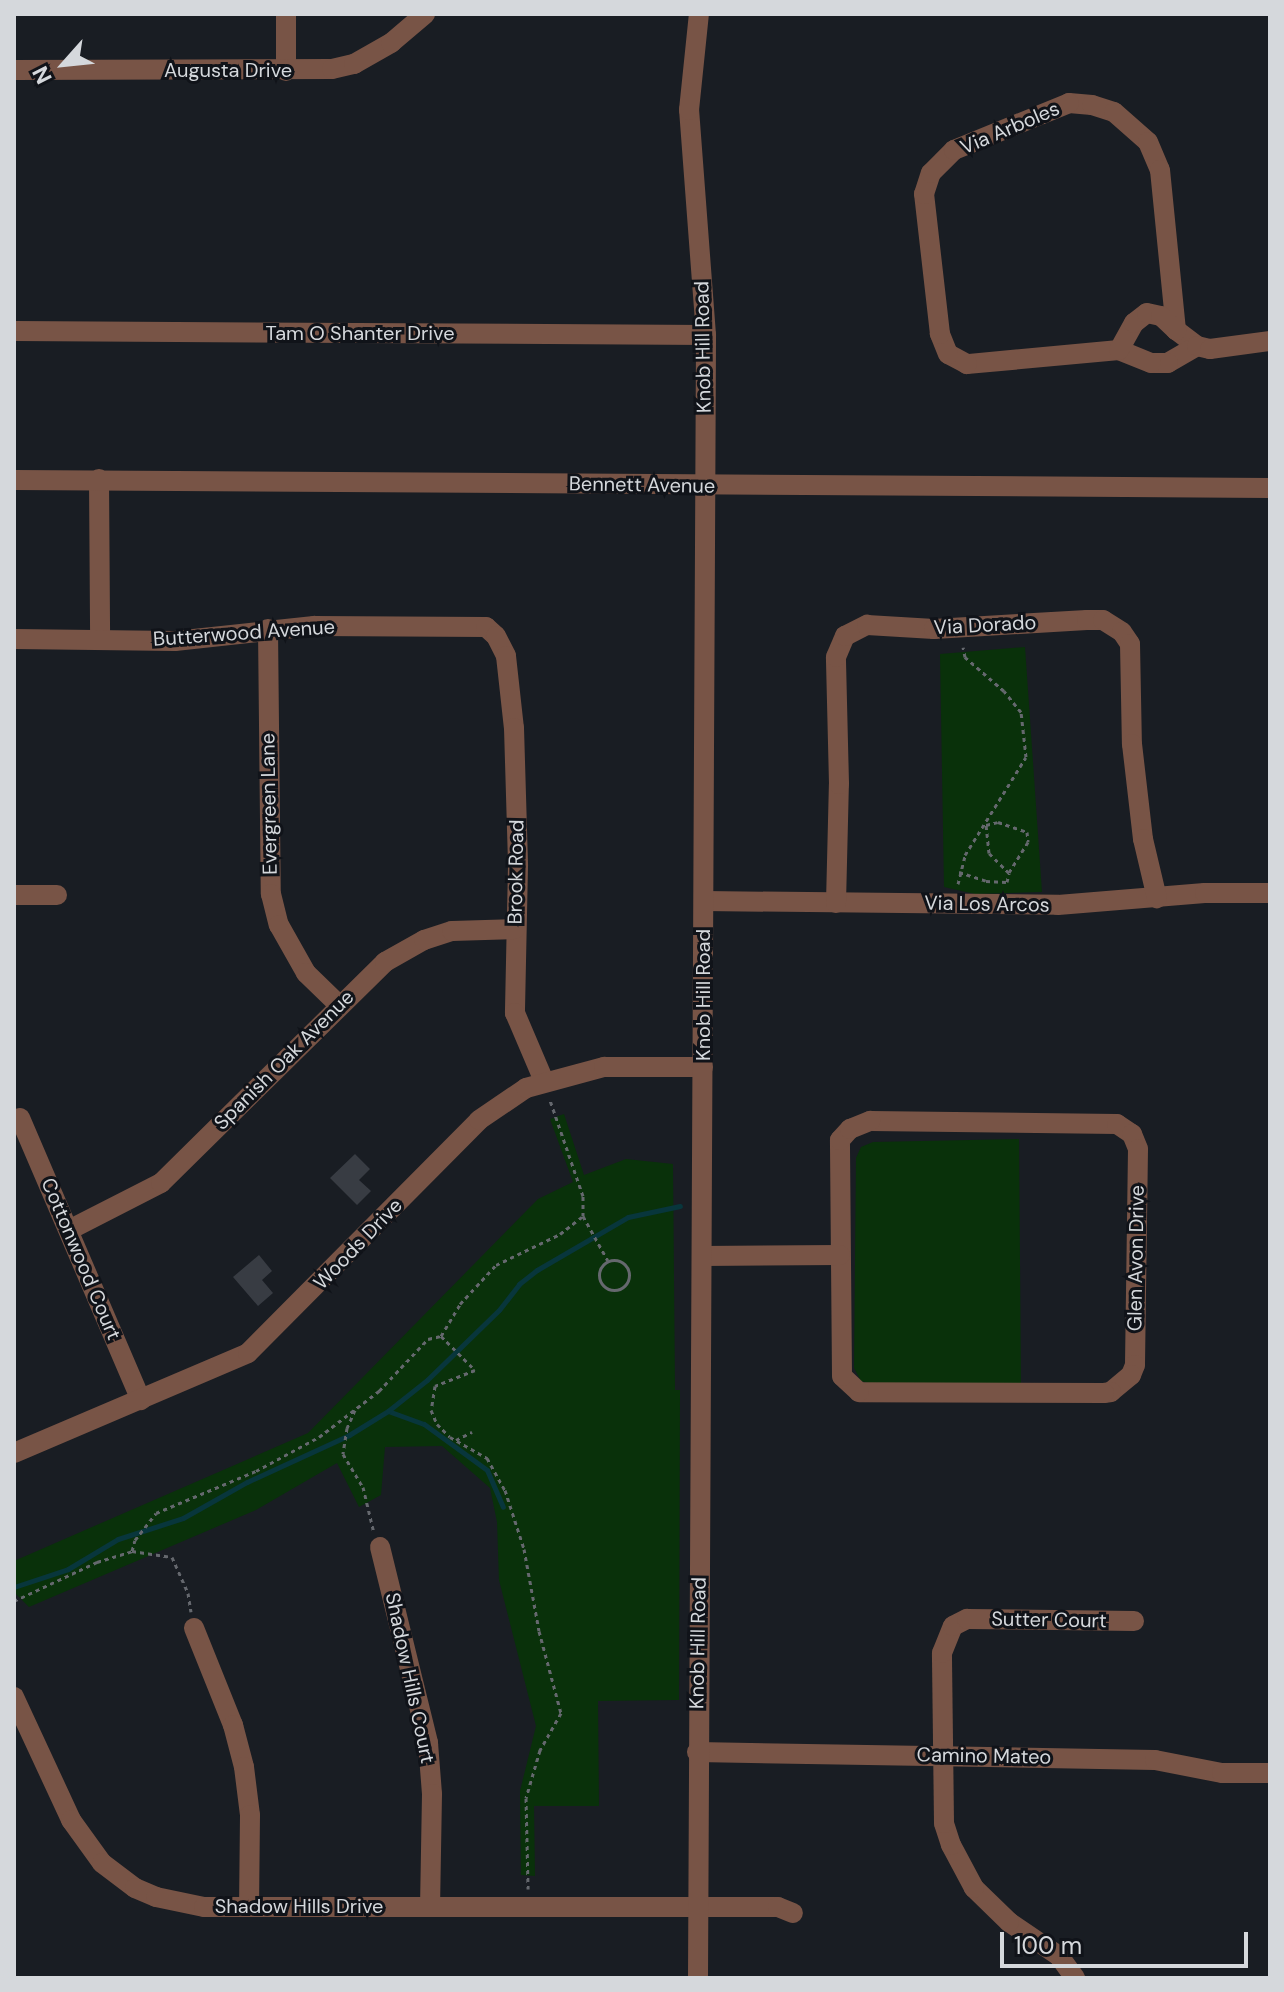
<!DOCTYPE html>
<html>
<head>
<meta charset="utf-8">
<style>
	body { margin:0 }
	#map { position:relative; width:1284px; height:1992px; overflow:hidden; background:#191d23; font-family:"DM Sans",sans-serif }
	div>[style] { position:absolute }
	[style*='--x'] { left:calc(var(--x)*1px); top:calc(var(--y)*1px); width:calc(var(--w)*1px); rotate:calc(var(--a)*1deg) }
	.green>* { inset:0; background:#09310a }
	.stream>* { height:5px; margin:-2.5px; padding:0 2.5px; transform-origin:2.5px; border-radius:2.5px; background:#08363c }
	.building>* { inset:0; background:#383c43 }
	.path>* { height:3px; margin-top:-1.5px; transform-origin:0; background:repeating-linear-gradient(90deg,#65686e 0 4px,transparent 0 8px) }
	.path>.ring { margin:-1.5px; padding:0; box-sizing:content-box; background:none; border:3px solid #65686e; border-radius:50% }
	.minor>* { height:20px; margin:-10px; padding:0 10px; transform-origin:10px; border-radius:10px; background:#785446 }
	span { translate:-50% -50%; white-space:nowrap; text-align:center; line-height:1.15; -webkit-text-stroke:6px #101319; paint-order:stroke }
	.street-label { font-size:20px; color:#d5d8dc }
	.frame { position:absolute; inset:0; border:16px solid #d5d8dc; pointer-events:none }
	.north { position:absolute; left:24px; top:24px; width:80px; height:80px; -webkit-text-stroke:6px #101319; paint-order:stroke; rotate:243deg; font-size:22px; font-weight:700; line-height:32px; text-align:center; color:#d5d8dc }
	.north::after { content:''; display:block; margin:auto; width:28px; height:36px; background:#d5d8dc; clip-path:polygon(50% 0,100% 100%,50% 72%,0 100%) }
	.scale { position:absolute; left:1000px; top:1932px; width:248px; height:36px; box-sizing:border-box; border:4px solid #d5d8dc; border-top:0; padding-left:10px; font-size:24px; line-height:28px; white-space:nowrap; color:#d5d8dc; -webkit-text-stroke:6px #101319; paint-order:stroke }
</style>
</head>
<body>
<div id="map">
	<div class="green">
		<i style="clip-path:polygon(1025px 647px,1042px 892px,975px 894px,944px 887px,940px 654px)"></i>
		<i style="clip-path:polygon(564px 1114px,584px 1175px,626px 1159px,673px 1164px,675px 1390px,680px 1390px,679px 1700px,598px 1701px,599px 1806px,534px 1806px,535px 1876px,521px 1875px,520px 1791px,536px 1726px,499px 1580px,497px 1522px,490px 1488px,442px 1446px,385px 1447px,381px 1495px,359px 1507px,337px 1463px,256px 1510px,29px 1607px,14px 1592px,14px 1561px,308px 1433px,538px 1199px,573px 1182px,550px 1119px)"></i>
		<i style="clip-path:polygon(1019px 1139px,1021px 1384px,877px 1385px,861px 1381px,854px 1368px,856px 1158px,861px 1147px,873px 1142px)"></i>
	</div>
	<div class="stream">
		<i style="--x:388;--y:1411;--w:38;--a:20"></i>
		<i style="--x:424;--y:1424;--w:78;--a:36.1"></i>
		<i style="--x:487;--y:1470;--w:40;--a:66.6"></i>
		<i style="--x:14;--y:1587;--w:57;--a:-18.4"></i>
		<i style="--x:68;--y:1569;--w:58;--a:-31"></i>
		<i style="--x:118;--y:1539;--w:68;--a:-17.9"></i>
		<i style="--x:183;--y:1518;--w:73;--a:-29.4"></i>
		<i style="--x:247;--y:1482;--w:112;--a:-24.7"></i>
		<i style="--x:349;--y:1435;--w:46;--a:-31.6"></i>
		<i style="--x:388;--y:1411;--w:50;--a:-38.5"></i>
		<i style="--x:427;--y:1380;--w:100;--a:-44.2"></i>
		<i style="--x:499;--y:1310;--w:33;--a:-52"></i>
		<i style="--x:519;--y:1284;--w:23;--a:-38"></i>
		<i style="--x:537;--y:1270;--w:105;--a:-30.2"></i>
		<i style="--x:628;--y:1217;--w:53;--a:-11.9"></i>
	</div>
	<div class="building">
		<i style="clip-path:polygon(355px 1154px,370px 1169px,359px 1180px,371px 1191px,357px 1205px,330px 1178px)"></i>
		<i style="clip-path:polygon(259px 1255px,272px 1271px,262px 1280px,273px 1293px,258px 1306px,233px 1277px)"></i>
	</div>
	<div class="path">
		<i style="--x:959;--y:872;--w:28;--a:18"></i>
		<i style="--x:986;--y:881;--w:20;--a:3"></i>
		<i style="--x:1007;--y:882;--w:9;--a:-77"></i>
		<i style="--x:1009;--y:873;--w:28;--a:-135"></i>
		<i style="--x:989;--y:853;--w:28;--a:-96"></i>
		<i style="--x:986;--y:825;--w:12;--a:-14"></i>
		<i style="--x:998;--y:822;--w:31;--a:19"></i>
		<i style="--x:1027;--y:832;--w:10;--a:84"></i>
		<i style="--x:1028;--y:842;--w:36;--a:122"></i>
		<i style="--x:958;--y:884;--w:30;--a:-76"></i>
		<i style="--x:965;--y:855;--w:115;--a:-58.1"></i>
		<i style="--x:1026;--y:757;--w:45;--a:-96.3"></i>
		<i style="--x:1021;--y:712;--w:27;--a:-129"></i>
		<i style="--x:1004;--y:691;--w:52;--a:-138.9"></i>
		<i style="--x:965;--y:657;--w:10;--a:-101"></i>
		<i style="--x:583;--y:1216;--w:51;--a:60.9"></i>
		<i class="ring" style="left:599px;top:1260px;width:27px;height:27px"></i>
		<i style="--x:441;--y:1336;--w:37;--a:-59"></i>
		<i style="--x:460;--y:1304;--w:53;--a:-47.3"></i>
		<i style="--x:496;--y:1265;--w:71;--a:-25.8"></i>
		<i style="--x:560;--y:1234;--w:29;--a:-38"></i>
		<i style="--x:583;--y:1216;--w:20;--a:-90"></i>
		<i style="--x:583;--y:1196;--w:102;--a:-109"></i>
		<i style="--x:355;--y:1410;--w:20;--a:114"></i>
		<i style="--x:347;--y:1428;--w:26;--a:99"></i>
		<i style="--x:343;--y:1454;--w:39;--a:59"></i>
		<i style="--x:363;--y:1487;--w:47;--a:76.6"></i>
		<i style="--x:456;--y:1440;--w:18;--a:-27"></i>
		<i style="--x:132;--y:1551;--w:11;--a:-75"></i>
		<i style="--x:135;--y:1540;--w:34;--a:-52"></i>
		<i style="--x:156;--y:1513;--w:108;--a:-22.8"></i>
		<i style="--x:256;--y:1471;--w:72;--a:-28.4"></i>
		<i style="--x:319;--y:1437;--w:76;--a:-37.5"></i>
		<i style="--x:379;--y:1391;--w:71;--a:-46.7"></i>
		<i style="--x:428;--y:1339;--w:13;--a:-13"></i>
		<i style="--x:441;--y:1336;--w:48;--a:45"></i>
		<i style="--x:475;--y:1370;--w:43;--a:158.2"></i>
		<i style="--x:435;--y:1386;--w:24;--a:99"></i>
		<i style="--x:431;--y:1410;--w:15;--a:67"></i>
		<i style="--x:437;--y:1424;--w:18;--a:45"></i>
		<i style="--x:450;--y:1437;--w:43;--a:29.6"></i>
		<i style="--x:487;--y:1458;--w:37;--a:61"></i>
		<i style="--x:505;--y:1490;--w:62;--a:72.1"></i>
		<i style="--x:524;--y:1549;--w:83;--a:79.6"></i>
		<i style="--x:539;--y:1631;--w:85;--a:75"></i>
		<i style="--x:561;--y:1713;--w:43;--a:119.6"></i>
		<i style="--x:540;--y:1750;--w:50;--a:106.3"></i>
		<i style="--x:526;--y:1798;--w:91;--a:88.7"></i>
		<i style="--x:14;--y:1601;--w:92;--a:-25.2"></i>
		<i style="--x:97;--y:1562;--w:37;--a:-17"></i>
		<i style="--x:132;--y:1551;--w:40;--a:8.5"></i>
		<i style="--x:172;--y:1557;--w:39;--a:66"></i>
		<i style="--x:188;--y:1593;--w:19;--a:81"></i>
	</div>
	<div class="minor">
		<i style="--x:286;--y:14;--w:57;--a:90"></i>
		<i style="--x:14;--y:70;--w:318;--a:-0.2"></i>
		<i style="--x:332;--y:69;--w:23;--a:-13"></i>
		<i style="--x:354;--y:64;--w:43;--a:-29.6"></i>
		<i style="--x:391;--y:43;--w:45;--a:-40.5"></i>
		<i style="--x:1069;--y:103;--w:23;--a:5"></i>
		<i style="--x:1092;--y:105;--w:23;--a:18"></i>
		<i style="--x:1114;--y:112;--w:45;--a:41.4"></i>
		<i style="--x:1148;--y:142;--w:30;--a:67"></i>
		<i style="--x:1160;--y:170;--w:161;--a:84.3"></i>
		<i style="--x:1176;--y:330;--w:26;--a:37"></i>
		<i style="--x:1197;--y:346;--w:34;--a:150"></i>
		<i style="--x:1168;--y:363;--w:17;--a:180"></i>
		<i style="--x:1151;--y:363;--w:35;--a:-158"></i>
		<i style="--x:1119;--y:350;--w:153;--a:174.7"></i>
		<i style="--x:967;--y:364;--w:21;--a:-152"></i>
		<i style="--x:948;--y:354;--w:22;--a:-112"></i>
		<i style="--x:940;--y:334;--w:141;--a:-96.5"></i>
		<i style="--x:924;--y:194;--w:22;--a:-72"></i>
		<i style="--x:931;--y:173;--w:33;--a:-45"></i>
		<i style="--x:954;--y:150;--w:124;--a:-22.2"></i>
		<i style="--x:14;--y:331;--w:692;--a:0.33"></i>
		<i style="--x:1197;--y:346;--w:13;--a:13"></i>
		<i style="--x:1210;--y:349;--w:61;--a:-7.6"></i>
		<i style="--x:1119;--y:350;--w:31;--a:-61"></i>
		<i style="--x:1134;--y:323;--w:16;--a:-38"></i>
		<i style="--x:1147;--y:313;--w:14;--a:12"></i>
		<i style="--x:1161;--y:316;--w:21;--a:43"></i>
		<i style="--x:99;--y:479;--w:161;--a:89.6"></i>
		<i style="--x:14;--y:480;--w:1256;--a:0.36"></i>
		<i style="--x:268;--y:629;--w:265;--a:89.4"></i>
		<i style="--x:271;--y:894;--w:32;--a:76"></i>
		<i style="--x:279;--y:925;--w:55;--a:60.6"></i>
		<i style="--x:306;--y:973;--w:46;--a:44.1"></i>
		<i style="--x:14;--y:639;--w:161;--a:0.7"></i>
		<i style="--x:175;--y:641;--w:140;--a:-6.2"></i>
		<i style="--x:314;--y:626;--w:172;--a:0.3"></i>
		<i style="--x:486;--y:627;--w:13;--a:42"></i>
		<i style="--x:496;--y:636;--w:22;--a:63"></i>
		<i style="--x:506;--y:656;--w:72;--a:83.7"></i>
		<i style="--x:514;--y:728;--w:138;--a:88.3"></i>
		<i style="--x:518;--y:866;--w:147;--a:91.2"></i>
		<i style="--x:515;--y:1013;--w:74;--a:66.9"></i>
		<i style="--x:14;--y:895;--w:43;--a:0"></i>
		<i style="--x:704;--y:901;--w:354;--a:0.6"></i>
		<i style="--x:1058;--y:905;--w:147;--a:-4.7"></i>
		<i style="--x:1205;--y:893;--w:65;--a:0"></i>
		<i style="--x:836;--y:903;--w:119;--a:-88.6"></i>
		<i style="--x:839;--y:784;--w:127;--a:-91.4"></i>
		<i style="--x:836;--y:657;--w:23;--a:-67"></i>
		<i style="--x:845;--y:636;--w:25;--a:-27"></i>
		<i style="--x:867;--y:625;--w:67;--a:3.4"></i>
		<i style="--x:934;--y:629;--w:153;--a:-3.4"></i>
		<i style="--x:1087;--y:620;--w:16;--a:0"></i>
		<i style="--x:1103;--y:620;--w:22;--a:32"></i>
		<i style="--x:1122;--y:632;--w:14;--a:56"></i>
		<i style="--x:1130;--y:644;--w:100;--a:88.9"></i>
		<i style="--x:1132;--y:744;--w:96;--a:83.4"></i>
		<i style="--x:1143;--y:839;--w:61;--a:76.7"></i>
		<i style="--x:20;--y:1118;--w:307;--a:66.8"></i>
		<i style="--x:870;--y:1121;--w:247;--a:0.7"></i>
		<i style="--x:1117;--y:1124;--w:18;--a:34"></i>
		<i style="--x:1132;--y:1134;--w:16;--a:68"></i>
		<i style="--x:1138;--y:1149;--w:216;--a:90.8"></i>
		<i style="--x:1135;--y:1365;--w:11;--a:112"></i>
		<i style="--x:1131;--y:1375;--w:26;--a:140"></i>
		<i style="--x:1111;--y:1392;--w:7;--a:172"></i>
		<i style="--x:1104;--y:1393;--w:245;--a:-179.8"></i>
		<i style="--x:859;--y:1392;--w:23;--a:-137"></i>
		<i style="--x:842;--y:1376;--w:236;--a:-90.5"></i>
		<i style="--x:840;--y:1140;--w:15;--a:-48"></i>
		<i style="--x:850;--y:1129;--w:22;--a:-22"></i>
		<i style="--x:69;--y:1230;--w:103;--a:-27.1"></i>
		<i style="--x:161;--y:1183;--w:315;--a:-44.6"></i>
		<i style="--x:385;--y:962;--w:45;--a:-29.4"></i>
		<i style="--x:424;--y:940;--w:29;--a:-18"></i>
		<i style="--x:452;--y:931;--w:63;--a:-1.8"></i>
		<i style="--x:702;--y:1256;--w:138;--a:-0.4"></i>
		<i style="--x:14;--y:1453;--w:254;--a:-23.1"></i>
		<i style="--x:248;--y:1353;--w:328;--a:-45.2"></i>
		<i style="--x:479;--y:1120;--w:57;--a:-34.2"></i>
		<i style="--x:526;--y:1088;--w:81;--a:-15.1"></i>
		<i style="--x:604;--y:1067;--w:99;--a:0"></i>
		<i style="--x:380;--y:1547;--w:202;--a:76.2"></i>
		<i style="--x:428;--y:1743;--w:51;--a:85.5"></i>
		<i style="--x:432;--y:1794;--w:112;--a:91"></i>
		<i style="--x:194;--y:1628;--w:105;--a:68.1"></i>
		<i style="--x:233;--y:1725;--w:43;--a:75.3"></i>
		<i style="--x:244;--y:1767;--w:48;--a:82.9"></i>
		<i style="--x:250;--y:1815;--w:90;--a:90.6"></i>
		<i style="--x:14;--y:1697;--w:136;--a:65.1"></i>
		<i style="--x:71;--y:1820;--w:53;--a:54.2"></i>
		<i style="--x:102;--y:1863;--w:41;--a:37.1"></i>
		<i style="--x:135;--y:1888;--w:23;--a:23"></i>
		<i style="--x:156;--y:1897;--w:49;--a:11.8"></i>
		<i style="--x:204;--y:1907;--w:574;--a:0"></i>
		<i style="--x:778;--y:1907;--w:16;--a:22"></i>
		<i style="--x:697;--y:1752;--w:458;--a:1"></i>
		<i style="--x:1155;--y:1760;--w:68;--a:11"></i>
		<i style="--x:1222;--y:1773;--w:48;--a:0"></i>
		<i style="--x:698;--y:1978;--w:1643;--a:-89.72"></i>
		<i style="--x:706;--y:335;--w:226;--a:-94.3"></i>
		<i style="--x:689;--y:110;--w:97;--a:-84.1"></i>
		<i style="--x:1075;--y:1978;--w:27;--a:-126"></i>
		<i style="--x:1059;--y:1956;--w:60;--a:-145.8"></i>
		<i style="--x:1009;--y:1922;--w:49;--a:-135.8"></i>
		<i style="--x:974;--y:1888;--w:49;--a:-118.1"></i>
		<i style="--x:951;--y:1845;--w:23;--a:-108"></i>
		<i style="--x:944;--y:1823;--w:170;--a:-90.7"></i>
		<i style="--x:942;--y:1653;--w:29;--a:-68"></i>
		<i style="--x:953;--y:1626;--w:16;--a:-27"></i>
		<i style="--x:967;--y:1619;--w:167;--a:0.7"></i>
	</div>
	<div class="street-label">
		<span style="left:228px;top:70px">Augusta Drive</span>
		<span style="left:1010px;top:128px;rotate:-23deg">Via Arboles</span>
		<span style="left:360px;top:333px">Tam O Shanter Drive</span>
		<span style="left:703px;top:347px;rotate:-91deg">Knob Hill Road</span>
		<span style="left:642px;top:485px;rotate:1deg">Bennett Avenue</span>
		<span style="left:985px;top:625px;rotate:-3deg">Via Dorado</span>
		<span style="left:244px;top:633px;rotate:-4deg">Butterwood Avenue</span>
		<span style="left:269px;top:804px;rotate:-91deg">Evergreen Lane</span>
		<span style="left:516px;top:872px;rotate:-89deg">Brook Road</span>
		<span style="left:987px;top:904px;rotate:1deg">Via Los Arcos</span>
		<span style="left:703px;top:995px;rotate:-90deg">Knob Hill Road</span>
		<span style="left:284px;top:1060px;rotate:-45deg">Spanish Oak Avenue</span>
		<span style="left:358px;top:1244px;rotate:-46deg">Woods Drive</span>
		<span style="left:1136px;top:1258px;rotate:-89deg">Glen Avon Drive</span>
		<span style="left:81px;top:1259px;rotate:67deg">Cottonwood Court</span>
		<span style="left:1049px;top:1620px;rotate:1deg">Sutter Court</span>
		<span style="left:698px;top:1643px;rotate:-89deg">Knob Hill Road</span>
		<span style="left:410px;top:1678px;rotate:78deg">Shadow Hills Court</span>
		<span style="left:984px;top:1756px;rotate:1deg">Camino Mateo</span>
		<span style="left:299px;top:1906px">Shadow Hills Drive</span>
	</div>
	<div class="frame"></div>
	<div class="north">N</div>
	<div class="scale">100 m</div>
</div>
</body>
</html>
